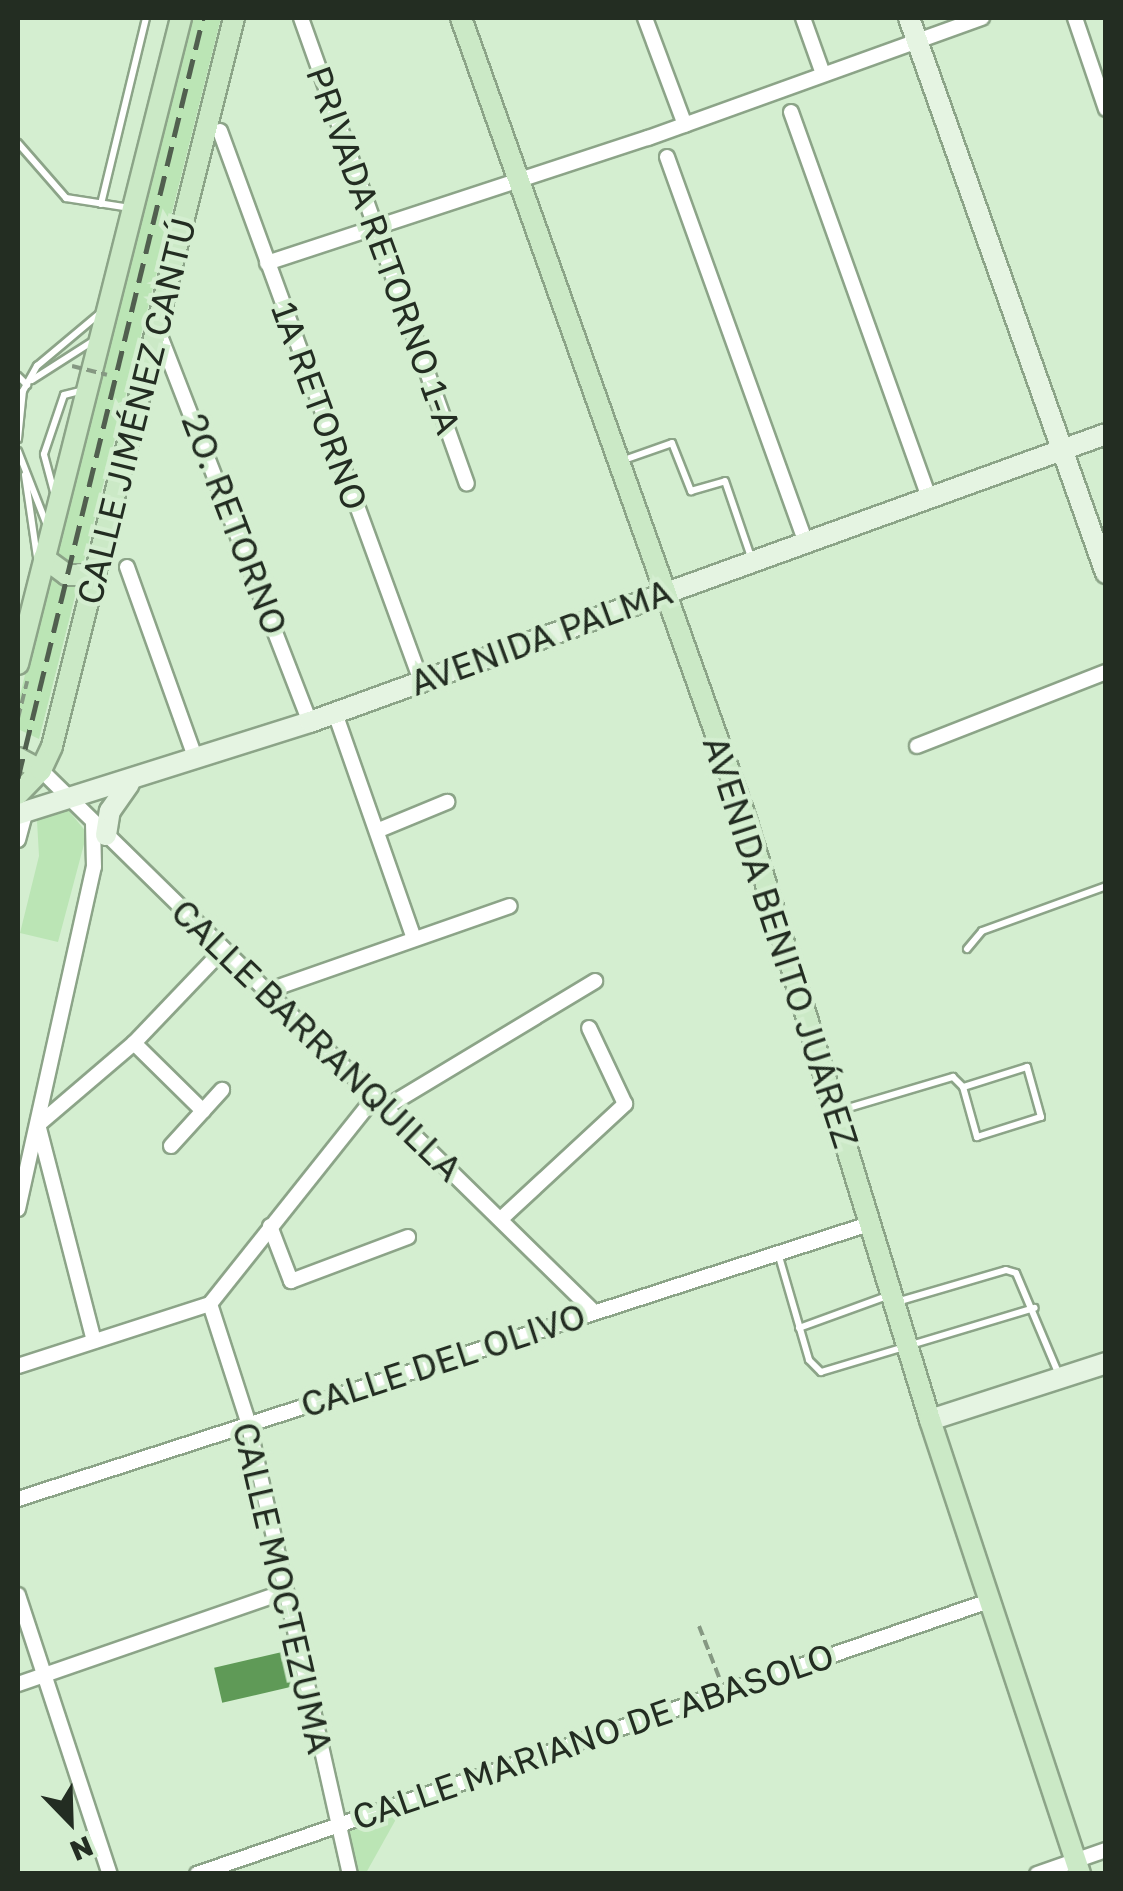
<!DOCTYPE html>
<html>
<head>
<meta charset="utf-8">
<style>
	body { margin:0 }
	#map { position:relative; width:1123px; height:1891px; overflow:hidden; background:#d4eed0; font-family:"Golos Text",sans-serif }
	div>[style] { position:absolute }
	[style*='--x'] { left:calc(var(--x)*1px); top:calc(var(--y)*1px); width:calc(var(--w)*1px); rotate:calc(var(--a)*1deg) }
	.green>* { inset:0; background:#bbe5b5 }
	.water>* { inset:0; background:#5f9a57; transform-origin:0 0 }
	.path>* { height:4px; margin-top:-2px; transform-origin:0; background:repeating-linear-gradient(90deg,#859882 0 10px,transparent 0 15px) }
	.roads { filter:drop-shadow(2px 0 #8ca488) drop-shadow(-2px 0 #8ca488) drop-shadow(0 2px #8ca488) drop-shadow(0 -2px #8ca488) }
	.lane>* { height:6px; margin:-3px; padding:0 3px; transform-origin:3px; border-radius:3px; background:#fff }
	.street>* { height:14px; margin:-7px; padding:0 7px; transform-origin:7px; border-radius:7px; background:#fff }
	.secondary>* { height:20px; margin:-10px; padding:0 10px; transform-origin:10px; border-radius:10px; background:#e5f4e2 }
	.primary>* { height:20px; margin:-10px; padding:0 10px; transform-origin:10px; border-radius:10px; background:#cbe9c6 }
	.rail>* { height:5px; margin-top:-2.5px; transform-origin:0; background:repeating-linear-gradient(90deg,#515f4f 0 20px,transparent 0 30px) }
	.path-bridge>* { height:4px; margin-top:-2px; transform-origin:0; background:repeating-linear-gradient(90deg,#859882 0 10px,transparent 0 15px) }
	span { translate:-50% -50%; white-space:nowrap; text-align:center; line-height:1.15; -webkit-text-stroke:9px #d4eed0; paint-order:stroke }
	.street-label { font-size:35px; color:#232d22 }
	.frame { position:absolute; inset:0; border:20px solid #232d22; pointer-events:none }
	.north { position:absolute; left:20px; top:1771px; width:100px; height:100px; -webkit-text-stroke:8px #d4eed0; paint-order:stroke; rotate:157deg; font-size:28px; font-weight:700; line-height:40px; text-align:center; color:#232d22 }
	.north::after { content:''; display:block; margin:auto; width:35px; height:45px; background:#232d22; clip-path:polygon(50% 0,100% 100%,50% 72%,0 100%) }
</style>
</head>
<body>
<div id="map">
	<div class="green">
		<i style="clip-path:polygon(188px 18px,221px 18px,39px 739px,18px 729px,18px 703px)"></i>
		<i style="clip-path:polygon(54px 810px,69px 811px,87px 833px,58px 942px,20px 933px,39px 856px,37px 821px)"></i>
		<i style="clip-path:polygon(400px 1812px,366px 1873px,357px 1873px,347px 1828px)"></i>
	</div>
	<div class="water">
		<i style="left:295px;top:1649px;width:36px;height:83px;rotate:77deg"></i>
	</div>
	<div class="path">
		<i style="--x:18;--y:718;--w:38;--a:-76"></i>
		<i style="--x:699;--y:1626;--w:55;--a:68.6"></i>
	</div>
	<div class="roads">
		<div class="lane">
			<i style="--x:18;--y:143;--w:73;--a:48.9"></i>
			<i style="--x:66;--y:198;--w:65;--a:8.9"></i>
			<i style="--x:101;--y:204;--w:191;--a:-76.4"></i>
			<i style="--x:18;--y:376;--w:13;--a:45"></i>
			<i style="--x:32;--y:380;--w:72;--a:-32.6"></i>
			<i style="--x:18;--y:439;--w:48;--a:-84.1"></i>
			<i style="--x:23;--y:391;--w:29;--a:-61"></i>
			<i style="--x:37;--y:366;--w:81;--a:-40"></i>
			<i style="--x:18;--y:451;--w:77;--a:68.7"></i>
			<i style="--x:621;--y:461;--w:54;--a:-19.4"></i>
			<i style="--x:672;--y:443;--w:52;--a:68.4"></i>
			<i style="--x:691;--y:491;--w:35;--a:-16"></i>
			<i style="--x:725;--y:481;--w:80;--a:71.1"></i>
			<i style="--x:25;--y:475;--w:83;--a:81.7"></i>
			<i style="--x:54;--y:492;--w:39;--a:-105"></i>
			<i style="--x:44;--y:454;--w:62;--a:-71.3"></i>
			<i style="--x:64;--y:395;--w:21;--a:-14"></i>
			<i style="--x:967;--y:949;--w:23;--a:-50"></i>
			<i style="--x:982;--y:931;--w:132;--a:-19.9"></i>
			<i style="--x:838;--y:1111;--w:120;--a:-16.5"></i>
			<i style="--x:953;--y:1077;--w:14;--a:45"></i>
			<i style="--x:963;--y:1087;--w:52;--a:74.4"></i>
			<i style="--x:977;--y:1137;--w:67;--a:-17.4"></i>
			<i style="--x:1041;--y:1117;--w:52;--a:-105.6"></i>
			<i style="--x:1027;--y:1067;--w:67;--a:162.6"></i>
			<i style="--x:778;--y:1253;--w:111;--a:73.8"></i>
			<i style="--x:809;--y:1360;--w:17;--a:45"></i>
			<i style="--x:821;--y:1372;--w:223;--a:-16.7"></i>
			<i style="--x:900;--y:1301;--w:110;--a:-16.3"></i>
			<i style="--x:1006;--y:1270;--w:10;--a:17"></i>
			<i style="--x:1016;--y:1273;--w:111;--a:67.1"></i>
			<i style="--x:799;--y:1328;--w:94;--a:-20"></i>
		</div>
		<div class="street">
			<i style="--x:301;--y:18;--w:494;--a:70.4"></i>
			<i style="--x:645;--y:18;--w:114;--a:69.5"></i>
			<i style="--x:803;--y:18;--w:59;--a:70.3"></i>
			<i style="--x:1075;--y:18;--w:96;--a:71.2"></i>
			<i style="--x:791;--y:112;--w:409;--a:70.3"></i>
			<i style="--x:220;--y:131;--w:586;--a:69.92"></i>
			<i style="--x:667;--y:157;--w:407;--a:70.2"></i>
			<i style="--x:267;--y:263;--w:401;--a:-18.2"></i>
			<i style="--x:648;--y:138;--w:355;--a:-19.8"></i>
			<i style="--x:157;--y:328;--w:423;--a:68.8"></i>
			<i style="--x:127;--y:567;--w:205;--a:70.3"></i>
			<i style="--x:335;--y:713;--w:238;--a:70.7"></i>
			<i style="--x:917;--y:746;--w:203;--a:-21.4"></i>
			<i style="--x:41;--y:770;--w:773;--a:44.42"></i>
			<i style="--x:379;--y:830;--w:74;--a:-22.4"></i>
			<i style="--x:18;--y:840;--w:28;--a:-75"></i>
			<i style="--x:267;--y:991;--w:257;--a:-19.3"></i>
			<i style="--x:134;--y:1043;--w:97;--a:44.6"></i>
			<i style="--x:388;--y:1106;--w:242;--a:-31.1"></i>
			<i style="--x:171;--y:1146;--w:76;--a:-47.7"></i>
			<i style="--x:18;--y:1209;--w:350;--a:-77.5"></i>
			<i style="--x:94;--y:867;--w:43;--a:-91.3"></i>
			<i style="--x:502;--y:1218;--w:168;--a:-42.8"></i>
			<i style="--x:625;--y:1104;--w:84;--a:-115.3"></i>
			<i style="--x:270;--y:1226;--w:59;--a:69.1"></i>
			<i style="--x:291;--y:1281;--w:125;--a:-20.6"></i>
			<i style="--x:210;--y:1304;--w:124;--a:72.1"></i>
			<i style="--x:248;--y:1422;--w:463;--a:77.3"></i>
			<i style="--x:94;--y:1341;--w:223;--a:-104.5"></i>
			<i style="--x:38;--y:1125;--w:126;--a:-40.5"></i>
			<i style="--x:134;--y:1043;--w:127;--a:-46.3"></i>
			<i style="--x:18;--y:1366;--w:202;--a:-17.9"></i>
			<i style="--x:210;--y:1304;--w:267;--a:-51.5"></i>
			<i style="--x:18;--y:1499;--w:894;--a:-17.91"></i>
			<i style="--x:18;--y:1595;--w:294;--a:71.8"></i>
			<i style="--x:18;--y:1684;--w:281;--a:-19.1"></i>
			<i style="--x:197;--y:1874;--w:838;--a:-19.02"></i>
			<i style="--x:1037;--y:1874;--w:73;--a:-19.2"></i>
		</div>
		<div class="secondary">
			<i style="--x:909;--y:18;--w:589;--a:70.46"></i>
			<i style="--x:18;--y:814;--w:306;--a:-17.5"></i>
			<i style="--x:310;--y:722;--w:846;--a:-19.89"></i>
			<i style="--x:106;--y:835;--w:24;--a:-81"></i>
			<i style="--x:110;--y:811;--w:33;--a:-55"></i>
			<i style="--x:930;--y:1420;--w:185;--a:-17.9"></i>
		</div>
		<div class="primary">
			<i style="--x:461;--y:18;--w:850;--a:70.41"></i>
			<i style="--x:746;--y:819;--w:629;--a:72.98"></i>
			<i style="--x:930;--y:1420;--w:478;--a:71.7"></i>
			<i style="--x:44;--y:558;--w:29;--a:36"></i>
			<i style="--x:67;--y:575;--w:27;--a:0"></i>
			<i style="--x:18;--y:664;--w:666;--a:-75.84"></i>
			<i style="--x:18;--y:758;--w:26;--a:28"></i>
			<i style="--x:18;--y:794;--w:33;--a:-46"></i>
			<i style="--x:41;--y:770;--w:26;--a:-65"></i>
			<i style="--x:52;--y:746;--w:750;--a:-75.96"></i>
		</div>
	</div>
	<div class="rail">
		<i style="--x:18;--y:778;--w:782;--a:-76.32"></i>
	</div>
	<div class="path-bridge">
		<i style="--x:72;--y:366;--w:36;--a:14"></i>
	</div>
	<div class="street-label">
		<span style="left:384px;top:250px;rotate:70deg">PRIVADA RETORNO 1-A</span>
		<span style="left:320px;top:406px;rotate:70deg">1A RETORNO</span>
		<span style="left:136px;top:411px;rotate:-76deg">CALLE JIMÉNEZ CANTÚ</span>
		<span style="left:235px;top:524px;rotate:69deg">2O. RETORNO</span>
		<span style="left:541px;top:637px;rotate:-20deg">AVENIDA PALMA</span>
		<span style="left:781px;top:942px;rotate:72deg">AVENIDA BENITO JUÁREZ</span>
		<span style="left:317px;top:1040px;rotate:44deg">CALLE BARRANQUILLA</span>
		<span style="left:443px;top:1360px;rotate:-18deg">CALLE DEL OLIVO</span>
		<span style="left:283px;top:1588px;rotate:77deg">CALLE MOCTEZUMA</span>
		<span style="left:593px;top:1736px;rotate:-19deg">CALLE MARIANO DE ABASOLO</span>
	</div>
	<div class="frame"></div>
	<div class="north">N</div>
</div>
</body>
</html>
